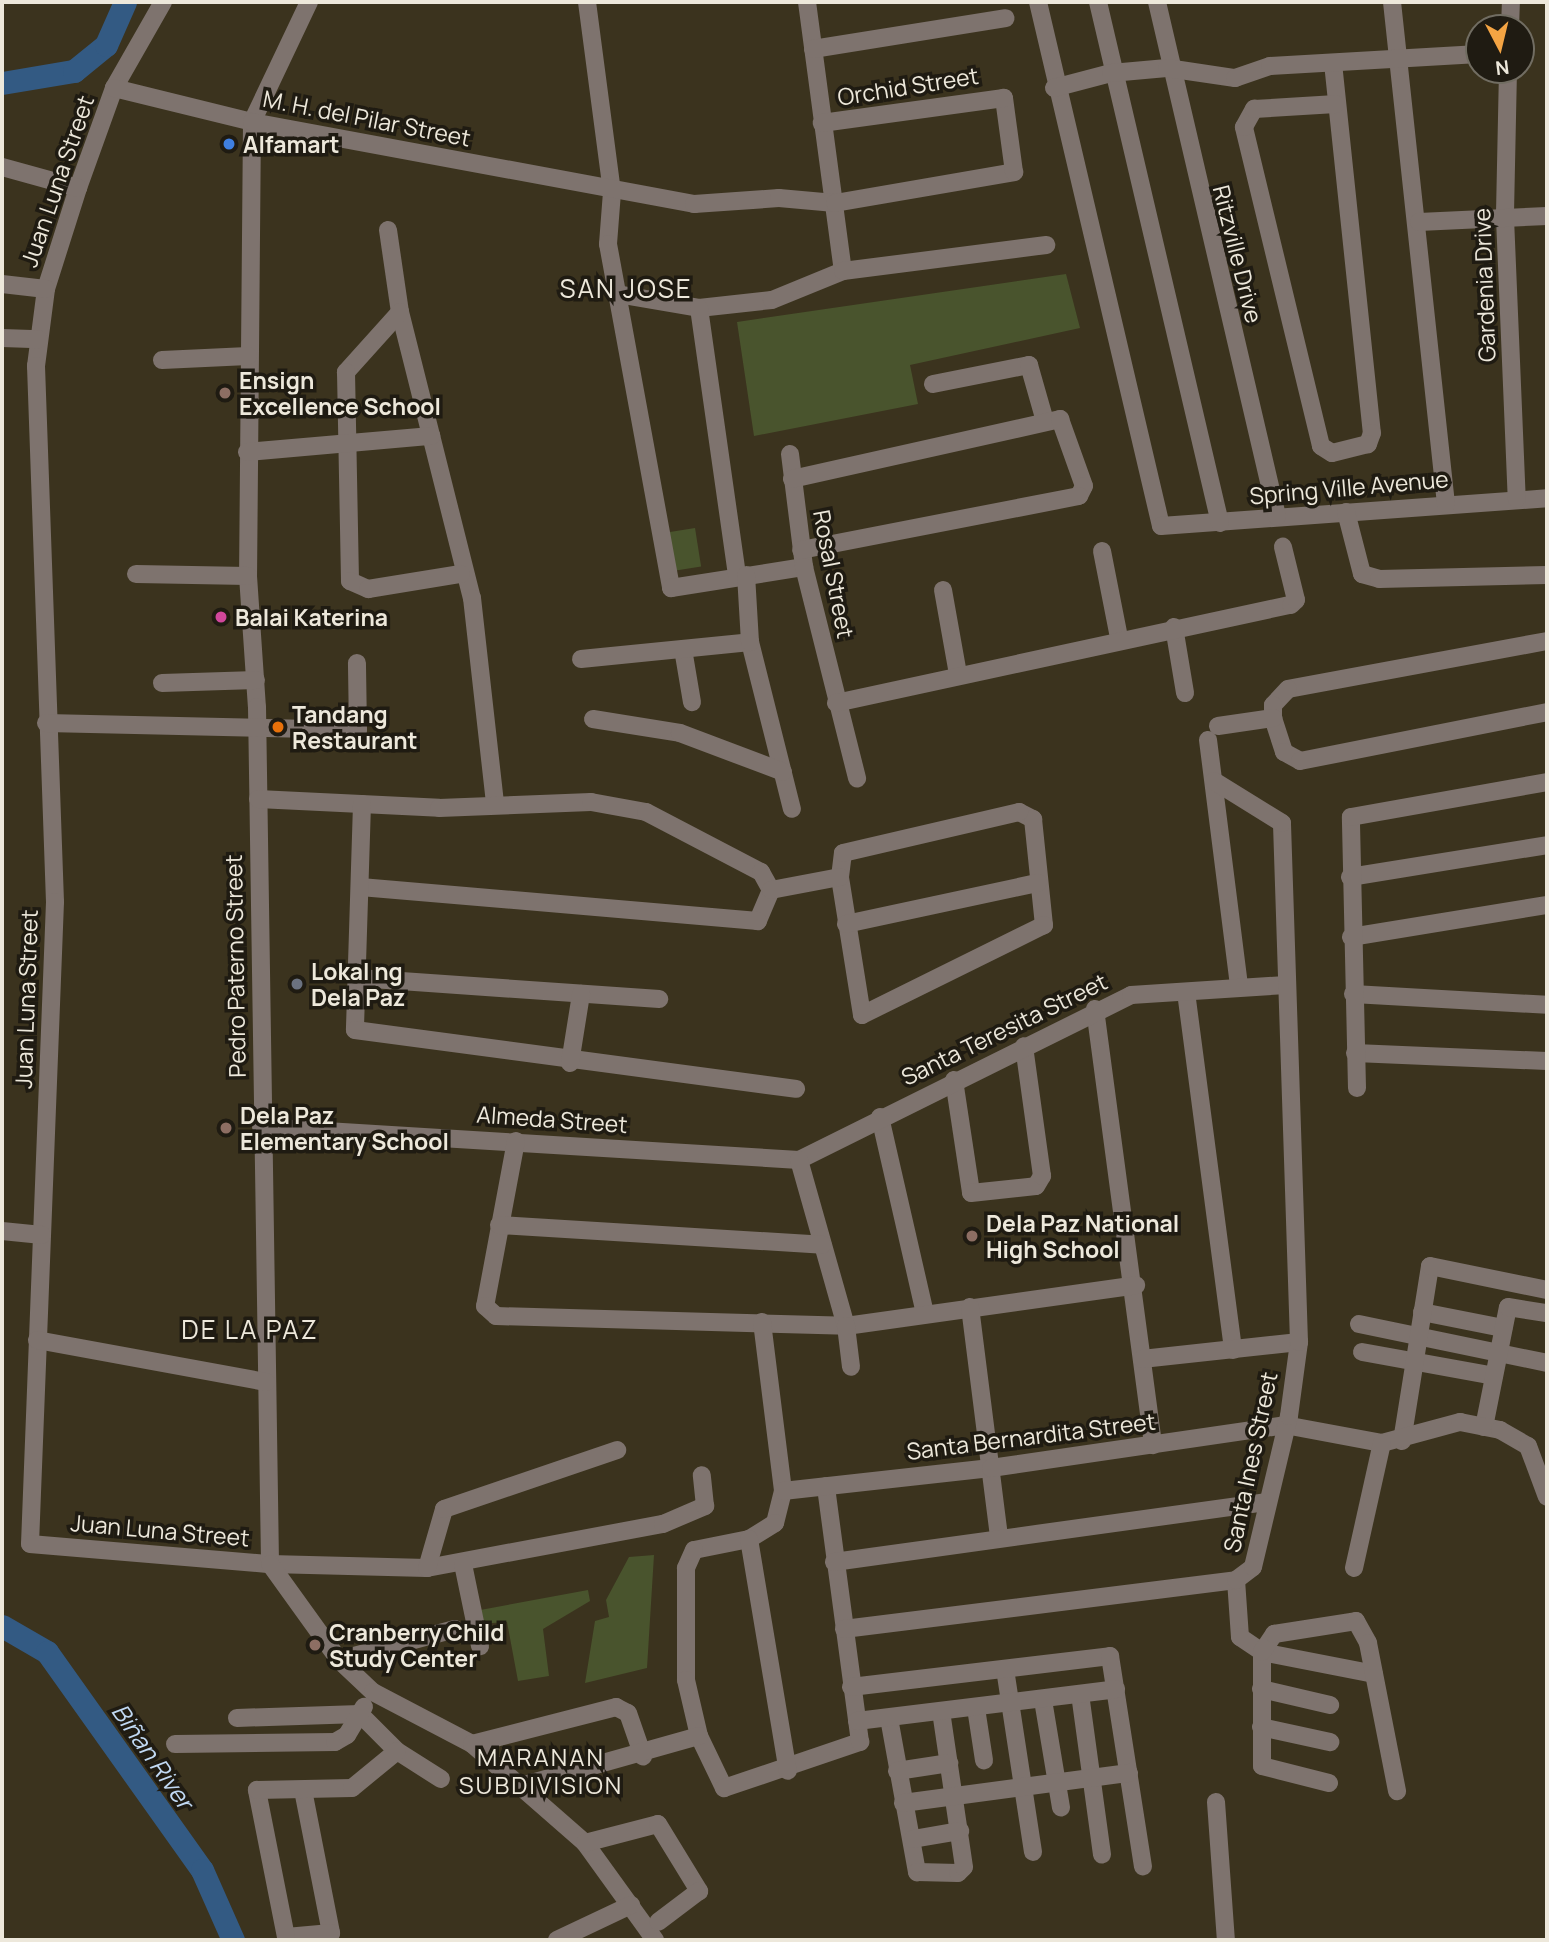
<!DOCTYPE html>
<html>
<head>
<meta charset="utf-8">
<style>
	body { margin:0 }
	#map { position:relative; width:1549px; height:1942px; overflow:hidden; background:#3b331e; font-family:Manrope,sans-serif }
	div>[style] { position:absolute }
	[style*='--x'] { left:calc(var(--x)*1px); top:calc(var(--y)*1px); width:calc(var(--w)*1px); rotate:calc(var(--a)*1deg) }
	.green>* { inset:0; background:#49542d; transform-origin:0 0 }
	.river>* { height:23px; margin:-11.5px; padding:0 11.5px; transform-origin:11.5px; border-radius:11.5px; background:#335a83 }
	.minor>* { height:18px; margin:-9px; padding:0 9px; transform-origin:9px; border-radius:9px; background:#7e736e }
	.dots>* { width:19px; height:19px; translate:-50% -50%; box-sizing:border-box; border:4px solid #1f1b12; border-radius:50% }
	span { translate:-50% -50%; white-space:nowrap; text-align:center; line-height:1.15; -webkit-text-stroke:7px #1f1b12; paint-order:stroke }
	.street-label { font-size:23px; color:#ede8db }
	.poi-label { font-size:23px; color:#ede8db; font-weight:700 }
	.left { translate:0 -50%; text-align:left }
	.water-label { font-size:24px; color:#c1d9f3; font-style:italic }
	.neighbourhood-label { font-size:24px; color:#ede8db; letter-spacing:2px }
	.quarter-label { font-size:26px; color:#ede8db; letter-spacing:2px }
	.frame { position:absolute; inset:0; border:4px solid #ede8db; pointer-events:none }
	.north { position:absolute; left:1465px; top:14px; width:70px; height:70px; box-sizing:border-box; background:#1f1b12; border:2px solid #716d62; border-radius:50%; rotate:173deg; font-size:19px; font-weight:700; line-height:28px; text-align:center; color:#ede8db }
	.north::after { content:''; display:block; margin:auto; width:24px; height:32px; background:#f4a443; clip-path:polygon(50% 0,100% 100%,50% 72%,0 100%) }
</style>
</head>
<body>
<div id="map">
	<div class="green">
		<i style="clip-path:polygon(1066px 274px,1080px 328px,910px 365px,918px 404px,754px 436px,737px 322px)"></i>
		<i style="left:695px;top:528px;width:39px;height:27px;rotate:81deg"></i>
		<i style="clip-path:polygon(654px 1555px,647px 1668px,585px 1683px,595px 1621px,609px 1617px,606px 1600px,629px 1557px)"></i>
		<i style="clip-path:polygon(588px 1590px,590px 1601px,543px 1629px,549px 1676px,518px 1681px,507px 1622px,478px 1624px,475px 1611px)"></i>
	</div>
	<div class="river">
		<i style="--x:2;--y:83;--w:73;--a:-9.5"></i>
		<i style="--x:74;--y:71;--w:41;--a:-39.1"></i>
		<i style="--x:106;--y:45;--w:47;--a:-66.2"></i>
		<i style="--x:2;--y:1626;--w:52;--a:30"></i>
		<i style="--x:47;--y:1652;--w:267;--a:54.6"></i>
		<i style="--x:202;--y:1870;--w:77;--a:66.1"></i>
	</div>
	<div class="minor">
		<i style="--x:163;--y:2;--w:99;--a:119.7"></i>
		<i style="--x:114;--y:88;--w:106;--a:109.8"></i>
		<i style="--x:78;--y:188;--w:106;--a:107.6"></i>
		<i style="--x:46;--y:289;--w:78;--a:97.4"></i>
		<i style="--x:36;--y:366;--w:536;--a:87.97"></i>
		<i style="--x:55;--y:902;--w:642;--a:92.23"></i>
		<i style="--x:30;--y:1544;--w:241;--a:4.8"></i>
		<i style="--x:270;--y:1564;--w:157;--a:1.5"></i>
		<i style="--x:427;--y:1568;--w:240;--a:-10.6"></i>
		<i style="--x:663;--y:1524;--w:46;--a:-23.2"></i>
		<i style="--x:705;--y:1506;--w:31;--a:-96"></i>
		<i style="--x:309;--y:2;--w:133;--a:115.4"></i>
		<i style="--x:252;--y:122;--w:454;--a:90.5"></i>
		<i style="--x:248;--y:576;--w:131;--a:86.1"></i>
		<i style="--x:257;--y:707;--w:857;--a:89.13"></i>
		<i style="--x:270;--y:1564;--w:118;--a:54.3"></i>
		<i style="--x:339;--y:1660;--w:47;--a:43.3"></i>
		<i style="--x:373;--y:1692;--w:112;--a:27.7"></i>
		<i style="--x:472;--y:1744;--w:150;--a:41.2"></i>
		<i style="--x:585;--y:1843;--w:120;--a:54.2"></i>
		<i style="--x:587;--y:2;--w:192;--a:82.5"></i>
		<i style="--x:612;--y:192;--w:52;--a:94.4"></i>
		<i style="--x:608;--y:244;--w:350;--a:79.6"></i>
		<i style="--x:671;--y:588;--w:135;--a:-9"></i>
		<i style="--x:807;--y:2;--w:271;--a:82.4"></i>
		<i style="--x:1038;--y:2;--w:538;--a:76.79"></i>
		<i style="--x:1161;--y:526;--w:387;--a:-4.1"></i>
		<i style="--x:1098;--y:2;--w:535;--a:76.82"></i>
		<i style="--x:1157;--y:2;--w:528;--a:76.86"></i>
		<i style="--x:1392;--y:2;--w:505;--a:83.86"></i>
		<i style="--x:1510;--y:28;--w:26;--a:-88"></i>
		<i style="--x:813;--y:49;--w:195;--a:-9.1"></i>
		<i style="--x:1333;--y:63;--w:372;--a:84"></i>
		<i style="--x:1372;--y:433;--w:12;--a:110"></i>
		<i style="--x:1368;--y:444;--w:37;--a:166"></i>
		<i style="--x:1332;--y:453;--w:13;--a:-148"></i>
		<i style="--x:1321;--y:446;--w:328;--a:-103.6"></i>
		<i style="--x:1244;--y:127;--w:21;--a:-61"></i>
		<i style="--x:1254;--y:109;--w:82;--a:-3.5"></i>
		<i style="--x:1508;--y:70;--w:148;--a:91.2"></i>
		<i style="--x:1505;--y:218;--w:281;--a:87.6"></i>
		<i style="--x:114;--y:88;--w:142;--a:13.8"></i>
		<i style="--x:252;--y:122;--w:450;--a:10.5"></i>
		<i style="--x:694;--y:204;--w:85;--a:-4"></i>
		<i style="--x:779;--y:198;--w:56;--a:5.1"></i>
		<i style="--x:835;--y:203;--w:182;--a:-9.8"></i>
		<i style="--x:1014;--y:172;--w:75;--a:-97.7"></i>
		<i style="--x:1004;--y:98;--w:184;--a:172.2"></i>
		<i style="--x:1054;--y:88;--w:59;--a:-14.7"></i>
		<i style="--x:1111;--y:73;--w:56;--a:-5.1"></i>
		<i style="--x:1167;--y:68;--w:69;--a:8.4"></i>
		<i style="--x:1235;--y:78;--w:37;--a:-19"></i>
		<i style="--x:1270;--y:66;--w:209;--a:-3.3"></i>
		<i style="--x:2;--y:167;--w:79;--a:15.4"></i>
		<i style="--x:1419;--y:222;--w:128;--a:-2.7"></i>
		<i style="--x:388;--y:230;--w:83;--a:81.7"></i>
		<i style="--x:400;--y:312;--w:295;--a:75.9"></i>
		<i style="--x:472;--y:598;--w:206;--a:83.6"></i>
		<i style="--x:2;--y:284;--w:44;--a:6.5"></i>
		<i style="--x:617;--y:294;--w:83;--a:9.7"></i>
		<i style="--x:699;--y:308;--w:73;--a:-6.3"></i>
		<i style="--x:772;--y:300;--w:77;--a:-22.2"></i>
		<i style="--x:843;--y:271;--w:205;--a:-7.3"></i>
		<i style="--x:699;--y:308;--w:270;--a:81.9"></i>
		<i style="--x:400;--y:312;--w:81;--a:132"></i>
		<i style="--x:346;--y:372;--w:209;--a:88.9"></i>
		<i style="--x:350;--y:581;--w:20;--a:24"></i>
		<i style="--x:368;--y:589;--w:94;--a:-9.2"></i>
		<i style="--x:2;--y:338;--w:37;--a:2"></i>
		<i style="--x:162;--y:360;--w:86;--a:-2.7"></i>
		<i style="--x:933;--y:384;--w:98;--a:-11.2"></i>
		<i style="--x:1029;--y:365;--w:58;--a:74.1"></i>
		<i style="--x:247;--y:452;--w:185;--a:-5"></i>
		<i style="--x:790;--y:454;--w:114;--a:82.9"></i>
		<i style="--x:804;--y:567;--w:218;--a:75.9"></i>
		<i style="--x:792;--y:479;--w:275;--a:-12.6"></i>
		<i style="--x:1060;--y:419;--w:71;--a:70.3"></i>
		<i style="--x:1084;--y:486;--w:11;--a:117"></i>
		<i style="--x:1079;--y:496;--w:283;--a:169"></i>
		<i style="--x:1346;--y:512;--w:64;--a:75.5"></i>
		<i style="--x:1362;--y:574;--w:18;--a:16"></i>
		<i style="--x:1379;--y:579;--w:168;--a:-1.4"></i>
		<i style="--x:1102;--y:551;--w:89;--a:78.9"></i>
		<i style="--x:136;--y:574;--w:112;--a:1"></i>
		<i style="--x:943;--y:590;--w:85;--a:79.9"></i>
		<i style="--x:1174;--y:627;--w:67;--a:80.5"></i>
		<i style="--x:1547;--y:641;--w:263;--a:169.5"></i>
		<i style="--x:1288;--y:689;--w:22;--a:133"></i>
		<i style="--x:1273;--y:705;--w:13;--a:90"></i>
		<i style="--x:1273;--y:718;--w:36;--a:72"></i>
		<i style="--x:1284;--y:752;--w:18;--a:29"></i>
		<i style="--x:1300;--y:761;--w:252;--a:-11.2"></i>
		<i style="--x:750;--y:642;--w:172;--a:75.9"></i>
		<i style="--x:683;--y:649;--w:54;--a:80.4"></i>
		<i style="--x:581;--y:659;--w:170;--a:-5.7"></i>
		<i style="--x:750;--y:642;--w:67;--a:-93.4"></i>
		<i style="--x:162;--y:683;--w:94;--a:-1.8"></i>
		<i style="--x:836;--y:703;--w:465;--a:-12.2"></i>
		<i style="--x:1291;--y:605;--w:7;--a:-45"></i>
		<i style="--x:1296;--y:600;--w:55;--a:-103.8"></i>
		<i style="--x:593;--y:719;--w:88;--a:9.1"></i>
		<i style="--x:680;--y:733;--w:110;--a:20.7"></i>
		<i style="--x:46;--y:723;--w:312;--a:1.3"></i>
		<i style="--x:358;--y:730;--w:67;--a:-90.9"></i>
		<i style="--x:1218;--y:726;--w:56;--a:-8.3"></i>
		<i style="--x:1208;--y:740;--w:249;--a:82.8"></i>
		<i style="--x:258;--y:799;--w:181;--a:2.8"></i>
		<i style="--x:439;--y:808;--w:152;--a:-2.3"></i>
		<i style="--x:591;--y:802;--w:56;--a:10.3"></i>
		<i style="--x:646;--y:812;--w:130;--a:27.6"></i>
		<i style="--x:761;--y:872;--w:21;--a:61"></i>
		<i style="--x:771;--y:890;--w:34;--a:113"></i>
		<i style="--x:758;--y:921;--w:396;--a:-175.1"></i>
		<i style="--x:362;--y:804;--w:226;--a:91.8"></i>
		<i style="--x:355;--y:1030;--w:445;--a:7.6"></i>
		<i style="--x:1019;--y:812;--w:16;--a:27"></i>
		<i style="--x:1033;--y:819;--w:107;--a:84.1"></i>
		<i style="--x:1044;--y:925;--w:203;--a:153.7"></i>
		<i style="--x:862;--y:1015;--w:140;--a:-99.1"></i>
		<i style="--x:840;--y:877;--w:24;--a:-83"></i>
		<i style="--x:843;--y:853;--w:181;--a:-13.1"></i>
		<i style="--x:1350;--y:877;--w:200;--a:-9.2"></i>
		<i style="--x:771;--y:890;--w:70;--a:-10.7"></i>
		<i style="--x:846;--y:924;--w:196;--a:-12.1"></i>
		<i style="--x:1351;--y:937;--w:199;--a:-9.3"></i>
		<i style="--x:358;--y:978;--w:302;--a:4"></i>
		<i style="--x:1186;--y:992;--w:361;--a:82.5"></i>
		<i style="--x:1353;--y:994;--w:194;--a:3.2"></i>
		<i style="--x:1095;--y:1009;--w:440;--a:82.4"></i>
		<i style="--x:1355;--y:1053;--w:192;--a:2.4"></i>
		<i style="--x:570;--y:1063;--w:70;--a:-80.9"></i>
		<i style="--x:954;--y:1080;--w:114;--a:81.4"></i>
		<i style="--x:971;--y:1193;--w:65;--a:-6.1"></i>
		<i style="--x:1036;--y:1186;--w:12;--a:-59"></i>
		<i style="--x:1042;--y:1176;--w:131;--a:-97.9"></i>
		<i style="--x:1357;--y:1088;--w:271;--a:-91.3"></i>
		<i style="--x:1351;--y:817;--w:199;--a:-10.1"></i>
		<i style="--x:880;--y:1117;--w:201;--a:77.1"></i>
		<i style="--x:261;--y:1127;--w:539;--a:3.51"></i>
		<i style="--x:516;--y:1141;--w:168;--a:100.6"></i>
		<i style="--x:485;--y:1306;--w:15;--a:42"></i>
		<i style="--x:496;--y:1316;--w:350;--a:1.6"></i>
		<i style="--x:846;--y:1326;--w:293;--a:-8"></i>
		<i style="--x:799;--y:1160;--w:371;--a:-26.4"></i>
		<i style="--x:1131;--y:995;--w:155;--a:-3.7"></i>
		<i style="--x:799;--y:1160;--w:173;--a:74.2"></i>
		<i style="--x:846;--y:1326;--w:41;--a:83"></i>
		<i style="--x:499;--y:1225;--w:324;--a:3.5"></i>
		<i style="--x:2;--y:1231;--w:40;--a:5.7"></i>
		<i style="--x:970;--y:1307;--w:231;--a:82.8"></i>
		<i style="--x:1422;--y:1312;--w:83;--a:11.2"></i>
		<i style="--x:762;--y:1322;--w:170;--a:82.9"></i>
		<i style="--x:783;--y:1491;--w:33;--a:104"></i>
		<i style="--x:775;--y:1523;--w:31;--a:148"></i>
		<i style="--x:749;--y:1539;--w:56;--a:168.7"></i>
		<i style="--x:694;--y:1550;--w:20;--a:114"></i>
		<i style="--x:686;--y:1568;--w:112;--a:90"></i>
		<i style="--x:686;--y:1680;--w:57;--a:76.9"></i>
		<i style="--x:699;--y:1736;--w:58;--a:64.3"></i>
		<i style="--x:724;--y:1788;--w:144;--a:-18.7"></i>
		<i style="--x:860;--y:1742;--w:258;--a:-97.6"></i>
		<i style="--x:1359;--y:1324;--w:192;--a:11.7"></i>
		<i style="--x:37;--y:1340;--w:233;--a:10.4"></i>
		<i style="--x:1362;--y:1352;--w:134;--a:10.3"></i>
		<i style="--x:1142;--y:1359;--w:158;--a:-6.2"></i>
		<i style="--x:1484;--y:1427;--w:122;--a:-78.7"></i>
		<i style="--x:1508;--y:1307;--w:39;--a:9"></i>
		<i style="--x:1402;--y:1441;--w:177;--a:-80.9"></i>
		<i style="--x:1430;--y:1266;--w:119;--a:11.6"></i>
		<i style="--x:783;--y:1491;--w:209;--a:-6.3"></i>
		<i style="--x:991;--y:1468;--w:297;--a:-8.3"></i>
		<i style="--x:1285;--y:1425;--w:99;--a:10.5"></i>
		<i style="--x:1382;--y:1443;--w:81;--a:-15.1"></i>
		<i style="--x:1460;--y:1422;--w:41;--a:11.3"></i>
		<i style="--x:1500;--y:1430;--w:32;--a:30"></i>
		<i style="--x:1528;--y:1446;--w:54;--a:69.6"></i>
		<i style="--x:749;--y:1539;--w:235;--a:80.5"></i>
		<i style="--x:834;--y:1562;--w:434;--a:-7.9"></i>
		<i style="--x:463;--y:1564;--w:84;--a:78.3"></i>
		<i style="--x:427;--y:1568;--w:61;--a:-73.9"></i>
		<i style="--x:444;--y:1509;--w:183;--a:-18.8"></i>
		<i style="--x:1354;--y:1568;--w:128;--a:-77.4"></i>
		<i style="--x:1236;--y:1580;--w:57;--a:86"></i>
		<i style="--x:1240;--y:1637;--w:27;--a:34"></i>
		<i style="--x:1262;--y:1652;--w:114;--a:11.1"></i>
		<i style="--x:844;--y:1629;--w:395;--a:-7.1"></i>
		<i style="--x:1236;--y:1580;--w:21;--a:-37"></i>
		<i style="--x:1253;--y:1567;--w:155;--a:-76.6"></i>
		<i style="--x:1289;--y:1416;--w:75;--a:-82.3"></i>
		<i style="--x:1299;--y:1342;--w:519;--a:-91.88"></i>
		<i style="--x:1282;--y:823;--w:80;--a:-148.3"></i>
		<i style="--x:339;--y:1660;--w:120;--a:-15"></i>
		<i style="--x:1005;--y:1669;--w:185;--a:81.3"></i>
		<i style="--x:851;--y:1687;--w:261;--a:-6.8"></i>
		<i style="--x:1110;--y:1656;--w:213;--a:81.1"></i>
		<i style="--x:1261;--y:1689;--w:71;--a:13.1"></i>
		<i style="--x:1080;--y:1694;--w:162;--a:82.2"></i>
		<i style="--x:1043;--y:1700;--w:109;--a:80.5"></i>
		<i style="--x:976;--y:1708;--w:53;--a:81.3"></i>
		<i style="--x:237;--y:1718;--w:123;--a:-1.9"></i>
		<i style="--x:360;--y:1714;--w:52;--a:45"></i>
		<i style="--x:397;--y:1751;--w:52;--a:32.5"></i>
		<i style="--x:889;--y:1718;--w:157;--a:79.7"></i>
		<i style="--x:917;--y:1872;--w:41;--a:1.4"></i>
		<i style="--x:958;--y:1873;--w:8;--a:-45"></i>
		<i style="--x:964;--y:1867;--w:157;--a:-98.4"></i>
		<i style="--x:857;--y:1721;--w:261;--a:-7"></i>
		<i style="--x:1261;--y:1727;--w:71;--a:12.3"></i>
		<i style="--x:175;--y:1744;--w:160;--a:-0.7"></i>
		<i style="--x:335;--y:1742;--w:14;--a:-30"></i>
		<i style="--x:347;--y:1735;--w:33;--a:-59"></i>
		<i style="--x:472;--y:1744;--w:149;--a:-14.4"></i>
		<i style="--x:616;--y:1707;--w:13;--a:27"></i>
		<i style="--x:628;--y:1713;--w:46;--a:70.8"></i>
		<i style="--x:897;--y:1771;--w:53;--a:-8.7"></i>
		<i style="--x:1329;--y:1783;--w:69;--a:-165.8"></i>
		<i style="--x:1262;--y:1766;--w:114;--a:-90"></i>
		<i style="--x:1262;--y:1652;--w:22;--a:-56"></i>
		<i style="--x:1274;--y:1634;--w:83;--a:-9"></i>
		<i style="--x:1356;--y:1621;--w:25;--a:61"></i>
		<i style="--x:1368;--y:1643;--w:151;--a:78.9"></i>
		<i style="--x:521;--y:1786;--w:185;--a:-15.7"></i>
		<i style="--x:303;--y:1790;--w:146;--a:78.9"></i>
		<i style="--x:331;--y:1933;--w:45;--a:174.9"></i>
		<i style="--x:286;--y:1937;--w:150;--a:-101.2"></i>
		<i style="--x:257;--y:1790;--w:95;--a:-1.2"></i>
		<i style="--x:352;--y:1788;--w:58;--a:-39.4"></i>
		<i style="--x:1216;--y:1802;--w:138;--a:85.9"></i>
		<i style="--x:903;--y:1803;--w:228;--a:-7.6"></i>
		<i style="--x:913;--y:1839;--w:48;--a:-9.7"></i>
		<i style="--x:585;--y:1843;--w:75;--a:-14.6"></i>
		<i style="--x:658;--y:1824;--w:79;--a:58.5"></i>
		<i style="--x:699;--y:1891;--w:51;--a:142.9"></i>
		<i style="--x:557;--y:1940;--w:82;--a:-25.3"></i>
	</div>
	<div class="dots">
		<i style="left:229px;top:144px;background:#3f7fe0"></i>
		<i style="left:225px;top:393px;background:#8d6e63"></i>
		<i style="left:221px;top:617px;background:#d1479c"></i>
		<i style="left:278px;top:727px;background:#e8710a"></i>
		<i style="left:297px;top:984px;background:#6b7280"></i>
		<i style="left:226px;top:1128px;background:#8d6e63"></i>
		<i style="left:972px;top:1236px;background:#8d6e63"></i>
		<i style="left:315px;top:1645px;background:#8d6e63"></i>
	</div>
	<div class="street-label">
		<span style="left:908px;top:86px;rotate:-9deg">Orchid Street</span>
		<span style="left:367px;top:118px;rotate:11deg">M. H. del Pilar Street</span>
		<span style="left:57px;top:181px;rotate:-71deg">Juan Luna Street</span>
		<span style="left:1238px;top:254px;rotate:76deg">Ritzville Drive</span>
		<span style="left:1484px;top:285px;rotate:-92deg">Gardenia Drive</span>
		<span style="left:1349px;top:487px;rotate:-5deg">Spring Ville Avenue</span>
		<span style="left:834px;top:574px;rotate:79deg">Rosal Street</span>
		<span style="left:235px;top:966px;rotate:-91deg">Pedro Paterno Street</span>
		<span style="left:26px;top:999px;rotate:-88deg">Juan Luna Street</span>
		<span style="left:1004px;top:1029px;rotate:-26deg">Santa Teresita Street</span>
		<span style="left:552px;top:1119px;rotate:4deg">Almeda Street</span>
		<span style="left:1031px;top:1436px;rotate:-7deg">Santa Bernardita Street</span>
		<span style="left:1250px;top:1462px;rotate:-78deg">Santa Ines Street</span>
		<span style="left:160px;top:1530px;rotate:5deg">Juan Luna Street</span>
	</div>
	<div class="poi-label">
		<span class="left" style="left:243px;top:144px">Alfamart</span>
		<span class="left" style="left:239px;top:393px">Ensign<br>Excellence School</span>
		<span class="left" style="left:235px;top:617px">Balai Katerina</span>
		<span class="left" style="left:292px;top:727px">Tandang<br>Restaurant</span>
		<span class="left" style="left:311px;top:984px">Lokal ng<br>Dela Paz</span>
		<span class="left" style="left:240px;top:1128px">Dela Paz<br>Elementary School</span>
		<span class="left" style="left:986px;top:1236px">Dela Paz National<br>High School</span>
		<span class="left" style="left:329px;top:1645px">Cranberry Child<br>Study Center</span>
	</div>
	<div class="water-label">
		<span style="left:153px;top:1756px;rotate:55deg">Biñan River</span>
	</div>
	<div class="neighbourhood-label">
		<span style="left:541px;top:1771px">MARANAN<br>SUBDIVISION</span>
	</div>
	<div class="quarter-label">
		<span style="left:626px;top:289px">SAN JOSE</span>
		<span style="left:250px;top:1330px">DE LA PAZ</span>
	</div>
	<div class="frame"></div>
	<div class="north">N</div>
</div>
</body>
</html>
